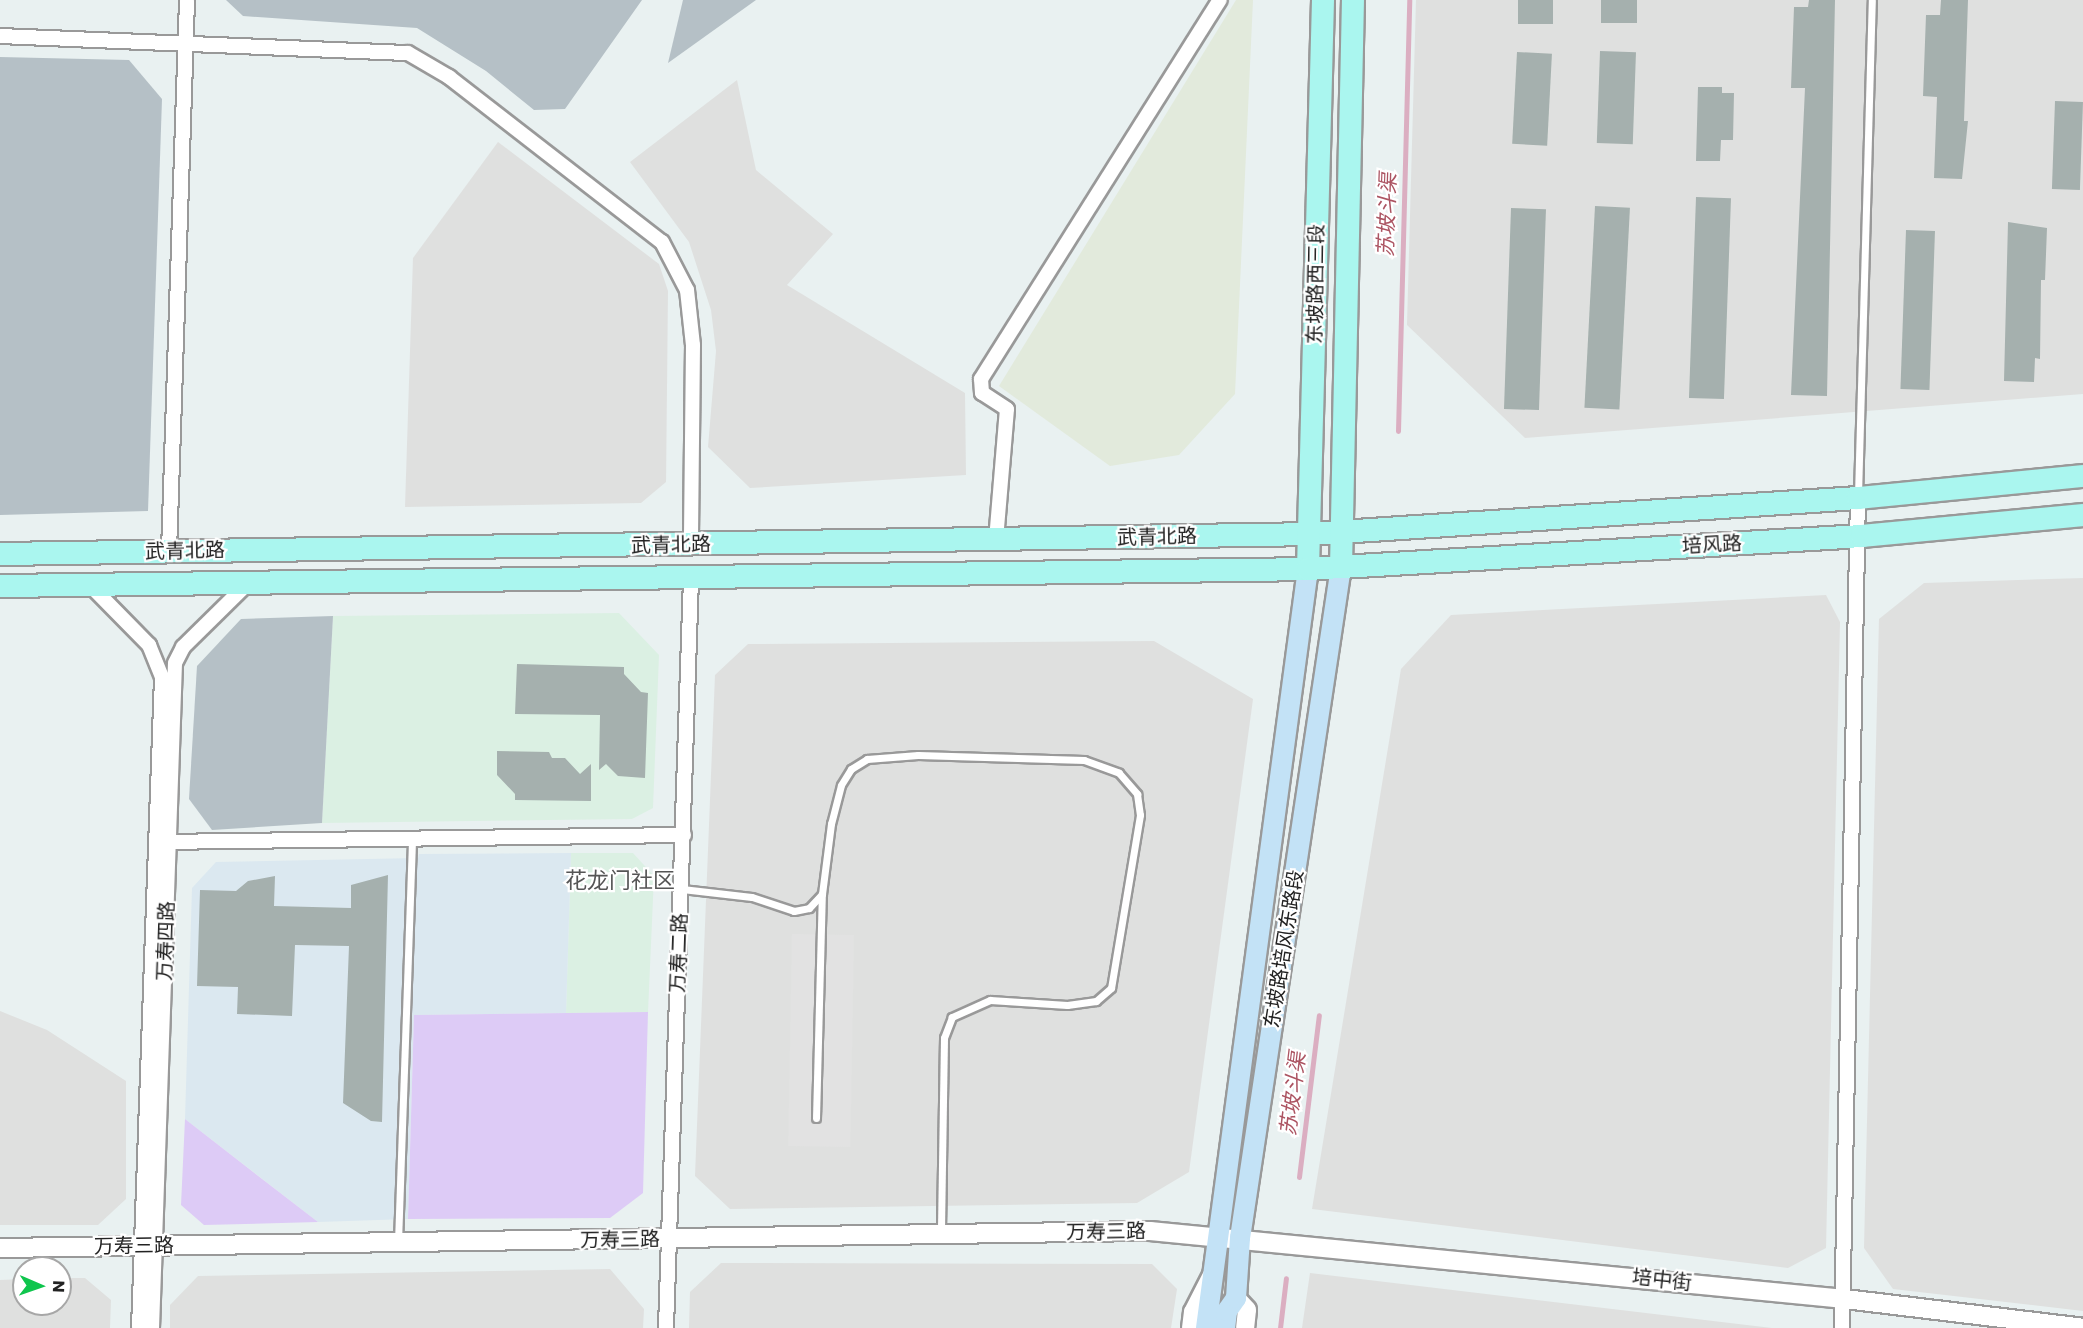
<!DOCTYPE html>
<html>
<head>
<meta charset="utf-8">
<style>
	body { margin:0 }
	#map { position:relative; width:2083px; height:1328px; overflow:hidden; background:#e9f1f1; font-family:Poppins,"Noto Sans SC",sans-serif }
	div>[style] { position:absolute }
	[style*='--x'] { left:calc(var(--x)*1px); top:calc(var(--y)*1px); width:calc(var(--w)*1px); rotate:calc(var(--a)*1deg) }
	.residential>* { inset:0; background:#dfe0df }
	.commercial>* { inset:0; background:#dbf0e3 }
	.industrial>* { inset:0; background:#e2eadc }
	.education>* { inset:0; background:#dbe8f0 }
	.construction>* { inset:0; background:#b5c0c6 }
	.park>* { inset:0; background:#ddcbf6 }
	.parking>* { inset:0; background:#e2e2e2; transform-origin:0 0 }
	.stream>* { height:5px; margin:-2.5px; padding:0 2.5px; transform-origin:2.5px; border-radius:2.5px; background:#dbaec1 }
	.building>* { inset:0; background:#a5b0ae; transform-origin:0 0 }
	.roads { filter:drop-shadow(2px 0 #999) drop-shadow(-2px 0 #999) drop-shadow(0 2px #999) drop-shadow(0 -2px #999) }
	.service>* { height:7px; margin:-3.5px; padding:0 3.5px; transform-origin:3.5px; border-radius:3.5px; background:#fff }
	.minor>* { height:14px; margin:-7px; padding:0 7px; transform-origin:7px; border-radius:7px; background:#fff }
	.tertiary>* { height:18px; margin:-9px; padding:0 9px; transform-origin:9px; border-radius:9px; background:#fff }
	.secondary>* { height:20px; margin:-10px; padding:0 10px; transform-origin:10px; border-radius:10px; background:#c3e2f6 }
	.primary>* { height:22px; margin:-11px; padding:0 11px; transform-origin:11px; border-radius:11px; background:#aaf6ef }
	span { translate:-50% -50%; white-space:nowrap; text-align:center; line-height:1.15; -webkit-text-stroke:4.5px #fff; paint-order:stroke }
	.street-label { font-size:20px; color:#222 }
	.water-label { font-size:21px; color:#ac5462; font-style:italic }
	.quarter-label { font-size:22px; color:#555 }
	.north { position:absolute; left:12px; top:1256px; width:60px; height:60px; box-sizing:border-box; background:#fff; border:2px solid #a7a7a7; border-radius:50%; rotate:92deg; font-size:16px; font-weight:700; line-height:24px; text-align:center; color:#222 }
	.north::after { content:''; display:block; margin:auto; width:21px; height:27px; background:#0fc54d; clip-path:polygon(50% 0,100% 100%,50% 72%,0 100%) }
</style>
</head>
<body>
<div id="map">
	<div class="residential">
		<i style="clip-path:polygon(1416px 0,2083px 0,2083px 394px,1525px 438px,1407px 325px)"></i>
		<i style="clip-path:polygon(737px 80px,756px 170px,833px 234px,787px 285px,965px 393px,966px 475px,750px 488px,708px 447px,716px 351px,711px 310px,689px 242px,630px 162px)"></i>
		<i style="clip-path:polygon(498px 142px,659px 264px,668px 291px,666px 482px,641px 503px,405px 507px,413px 258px)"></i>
		<i style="clip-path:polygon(2083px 578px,2083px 1311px,1893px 1289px,1864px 1248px,1879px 619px,1924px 583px)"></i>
		<i style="clip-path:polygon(1826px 595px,1840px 622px,1826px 1248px,1788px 1268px,1312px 1209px,1401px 669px,1451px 615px)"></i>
		<i style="clip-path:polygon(1154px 641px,1253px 699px,1189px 1172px,1137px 1203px,730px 1209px,695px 1176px,715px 675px,748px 644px)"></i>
		<i style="clip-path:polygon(0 1011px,47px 1030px,126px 1081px,126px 1199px,98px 1225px,0 1225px)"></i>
		<i style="clip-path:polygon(721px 1263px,1152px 1264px,1177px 1289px,1171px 1328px,689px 1328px,690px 1292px)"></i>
		<i style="clip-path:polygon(610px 1269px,644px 1309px,643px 1328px,170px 1328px,170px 1305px,198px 1276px)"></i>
		<i style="clip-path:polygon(1310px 1273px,1772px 1328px,1302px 1328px)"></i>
		<i style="clip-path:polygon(60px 1278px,85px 1278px,111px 1300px,110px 1328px,0 1328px,0 1280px,24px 1279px,24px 1304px,60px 1304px)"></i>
	</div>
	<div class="commercial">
		<i style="clip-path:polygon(619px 613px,659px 655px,653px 808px,632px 819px,322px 823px,333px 616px)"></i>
		<i style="clip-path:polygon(571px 853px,633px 853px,654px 876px,648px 1012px,566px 1013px)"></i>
	</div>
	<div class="industrial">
		<i style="clip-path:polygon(1236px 0,1253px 0,1235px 394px,1179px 455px,1110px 466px,999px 386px)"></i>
	</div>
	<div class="education">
		<i style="clip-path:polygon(571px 853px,566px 1013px,414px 1015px,408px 1219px,318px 1222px,185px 1119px,192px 888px,216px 862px,418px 858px,419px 854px)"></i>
	</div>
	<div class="construction">
		<i style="clip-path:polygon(226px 0,642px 0,565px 109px,534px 110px,486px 71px,417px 28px,243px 16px)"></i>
		<i style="clip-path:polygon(683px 0,756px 0,668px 63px)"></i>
		<i style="clip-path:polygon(0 57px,129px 60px,162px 99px,148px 511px,0 515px)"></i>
		<i style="clip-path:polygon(333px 616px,322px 823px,212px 830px,189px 799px,197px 666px,241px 619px)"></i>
	</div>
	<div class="park">
		<i style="clip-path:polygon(648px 1012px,643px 1193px,610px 1218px,408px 1219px,414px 1015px)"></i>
		<i style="clip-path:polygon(185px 1119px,248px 1168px,318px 1222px,204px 1225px,181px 1205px)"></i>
	</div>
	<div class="parking">
		<i style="left:792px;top:934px;width:62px;height:212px;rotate:1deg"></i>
	</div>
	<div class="stream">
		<i style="--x:1398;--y:431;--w:431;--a:-88.5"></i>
		<i style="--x:1299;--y:1177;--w:163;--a:-83"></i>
		<i style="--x:1280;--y:1328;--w:50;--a:-83.2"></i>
	</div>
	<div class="building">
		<i style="left:1518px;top:0;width:35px;height:24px"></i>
		<i style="left:1601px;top:0;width:36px;height:23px"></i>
		<i style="clip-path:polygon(1809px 0,1835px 0,1827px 396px,1791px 395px,1805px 88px,1791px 88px,1794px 7px,1808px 7px)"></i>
		<i style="clip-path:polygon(1941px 0,1968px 0,1964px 121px,1968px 121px,1962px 179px,1934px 178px,1937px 97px,1923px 96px,1926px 15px,1940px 15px)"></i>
		<i style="left:1600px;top:51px;width:36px;height:92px;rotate:2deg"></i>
		<i style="left:1517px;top:52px;width:35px;height:92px;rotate:3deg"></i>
		<i style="clip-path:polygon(1698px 87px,1722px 87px,1722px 93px,1734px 93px,1733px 140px,1721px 140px,1720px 161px,1696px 161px)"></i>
		<i style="left:2055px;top:101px;width:28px;height:88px;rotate:2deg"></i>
		<i style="left:1696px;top:197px;width:35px;height:201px;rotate:2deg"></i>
		<i style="left:1595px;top:206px;width:35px;height:202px;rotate:3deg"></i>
		<i style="left:1511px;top:208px;width:35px;height:201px;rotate:2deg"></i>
		<i style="clip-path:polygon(2008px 222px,2047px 228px,2045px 280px,2041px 280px,2040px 359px,2035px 358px,2034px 382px,2004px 381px)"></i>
		<i style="left:1906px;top:230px;width:29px;height:159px;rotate:2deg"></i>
		<i style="clip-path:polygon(517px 664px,624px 667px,624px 674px,641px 692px,648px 693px,645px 778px,618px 776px,606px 764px,599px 770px,600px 715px,515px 714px)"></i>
		<i style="clip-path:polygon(497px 751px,549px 752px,552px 758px,565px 758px,580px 774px,591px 764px,591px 801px,515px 800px,515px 794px,497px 775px)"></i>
		<i style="clip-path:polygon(388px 875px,382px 1122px,371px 1121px,343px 1103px,349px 946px,295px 945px,292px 1016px,237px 1014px,238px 987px,197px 986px,200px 890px,236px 891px,248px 881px,275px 876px,274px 906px,351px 908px,351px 885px)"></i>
	</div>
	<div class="roads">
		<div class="service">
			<i style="--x:1858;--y:495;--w:495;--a:-88.4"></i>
			<i style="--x:682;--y:889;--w:70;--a:6.5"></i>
			<i style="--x:752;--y:897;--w:44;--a:18.4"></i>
			<i style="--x:794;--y:911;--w:15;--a:-11"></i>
			<i style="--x:809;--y:908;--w:19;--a:-47"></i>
			<i style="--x:822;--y:894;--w:71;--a:-82.7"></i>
			<i style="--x:831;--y:824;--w:40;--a:-75.6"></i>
			<i style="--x:841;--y:785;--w:19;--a:-58"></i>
			<i style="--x:851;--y:769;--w:19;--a:-32"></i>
			<i style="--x:867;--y:759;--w:51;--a:-4.5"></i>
			<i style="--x:918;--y:755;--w:166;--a:1.7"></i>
			<i style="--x:1084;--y:760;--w:37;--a:20"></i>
			<i style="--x:1119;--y:773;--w:28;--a:49"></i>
			<i style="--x:1137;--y:794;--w:21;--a:82"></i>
			<i style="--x:1140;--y:815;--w:175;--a:99.5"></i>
			<i style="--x:1111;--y:988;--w:20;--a:139"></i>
			<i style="--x:1096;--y:1001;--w:29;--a:172"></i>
			<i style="--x:1067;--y:1005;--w:77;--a:-176.3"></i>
			<i style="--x:990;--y:1000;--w:42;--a:155.9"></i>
			<i style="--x:952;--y:1017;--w:22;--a:111"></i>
			<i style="--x:944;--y:1038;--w:194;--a:90.9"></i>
			<i style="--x:816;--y:1118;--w:224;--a:-88.5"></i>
			<i style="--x:398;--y:1242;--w:405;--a:-88"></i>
		</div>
		<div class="minor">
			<i style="--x:0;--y:36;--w:408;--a:2.4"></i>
			<i style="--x:408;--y:53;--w:48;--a:30.3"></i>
			<i style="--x:449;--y:77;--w:269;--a:37.8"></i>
			<i style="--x:662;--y:242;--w:54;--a:62.5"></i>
			<i style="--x:687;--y:290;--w:55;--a:83.8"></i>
			<i style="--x:693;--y:345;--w:200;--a:90.6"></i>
			<i style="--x:996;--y:540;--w:131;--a:-85.2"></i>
			<i style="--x:1007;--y:409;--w:30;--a:-147"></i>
			<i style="--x:982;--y:393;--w:14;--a:-94"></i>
			<i style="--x:981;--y:379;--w:448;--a:-57.8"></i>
			<i style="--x:169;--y:552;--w:552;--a:-88.13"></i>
			<i style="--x:89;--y:584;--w:86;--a:45.5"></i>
			<i style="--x:149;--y:645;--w:35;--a:68"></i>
			<i style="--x:162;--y:677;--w:651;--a:92.02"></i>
			<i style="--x:161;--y:842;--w:523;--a:-0.77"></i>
			<i style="--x:152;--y:1328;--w:665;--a:-88.02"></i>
			<i style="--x:175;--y:663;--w:18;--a:-63"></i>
			<i style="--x:183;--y:647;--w:90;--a:-44.5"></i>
			<i style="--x:666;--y:1328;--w:750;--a:-88.09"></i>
			<i style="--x:1842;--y:1328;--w:830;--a:-88.9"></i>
		</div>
		<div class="tertiary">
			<i style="--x:0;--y:1248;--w:1150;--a:-0.85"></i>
			<i style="--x:1150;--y:1231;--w:698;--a:5.59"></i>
			<i style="--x:1845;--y:1299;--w:240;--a:6.9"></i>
			<i style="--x:1236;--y:1298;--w:16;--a:47"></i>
			<i style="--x:1247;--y:1310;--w:18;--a:96"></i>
			<i style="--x:1191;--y:1328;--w:16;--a:-83"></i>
			<i style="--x:1193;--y:1312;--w:42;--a:-62.8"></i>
		</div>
		<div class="secondary">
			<i style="--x:1206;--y:1328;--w:766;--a:-82.35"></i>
			<i style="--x:1225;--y:1328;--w:17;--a:-83"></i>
			<i style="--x:1227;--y:1311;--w:16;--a:-55"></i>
			<i style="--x:1236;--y:1298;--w:60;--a:-86.2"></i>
			<i style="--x:1240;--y:1238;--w:679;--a:-81.44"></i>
		</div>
		<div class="primary">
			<i style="--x:0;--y:554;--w:1310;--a:-0.87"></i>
			<i style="--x:1310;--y:534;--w:549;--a:-3.76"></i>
			<i style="--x:1858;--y:498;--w:226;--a:-5.6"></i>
			<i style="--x:1341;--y:567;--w:567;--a:-88.79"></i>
			<i style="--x:1308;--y:569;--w:569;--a:-88.49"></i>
			<i style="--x:0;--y:586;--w:1308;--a:-0.74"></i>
			<i style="--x:1308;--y:569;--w:555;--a:-3.41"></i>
			<i style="--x:1862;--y:536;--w:222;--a:-5.4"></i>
		</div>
	</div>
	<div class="street-label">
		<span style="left:1316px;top:284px;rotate:-89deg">东坡路西三段</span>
		<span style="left:1157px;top:537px;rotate:-1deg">武青北路</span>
		<span style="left:671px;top:545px;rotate:-1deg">武青北路</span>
		<span style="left:1712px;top:545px;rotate:-3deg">培风路</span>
		<span style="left:185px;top:551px;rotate:-1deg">武青北路</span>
		<span style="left:166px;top:941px;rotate:-88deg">万寿四路</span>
		<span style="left:1284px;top:949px;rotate:-81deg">东坡路培风东路段</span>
		<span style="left:679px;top:953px;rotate:-88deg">万寿二路</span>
		<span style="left:1106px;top:1232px;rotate:-1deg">万寿三路</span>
		<span style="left:620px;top:1240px;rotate:-1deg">万寿三路</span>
		<span style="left:134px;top:1246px;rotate:-1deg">万寿三路</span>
		<span style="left:1662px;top:1280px;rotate:6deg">培中街</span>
	</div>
	<div class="water-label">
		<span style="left:1387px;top:215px;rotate:-88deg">苏坡斗渠</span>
		<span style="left:1293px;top:1094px;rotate:-83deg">苏坡斗渠</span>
	</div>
	<div class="quarter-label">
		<span style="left:620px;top:881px">花龙门社区</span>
	</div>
	<div class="north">N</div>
</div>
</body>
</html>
